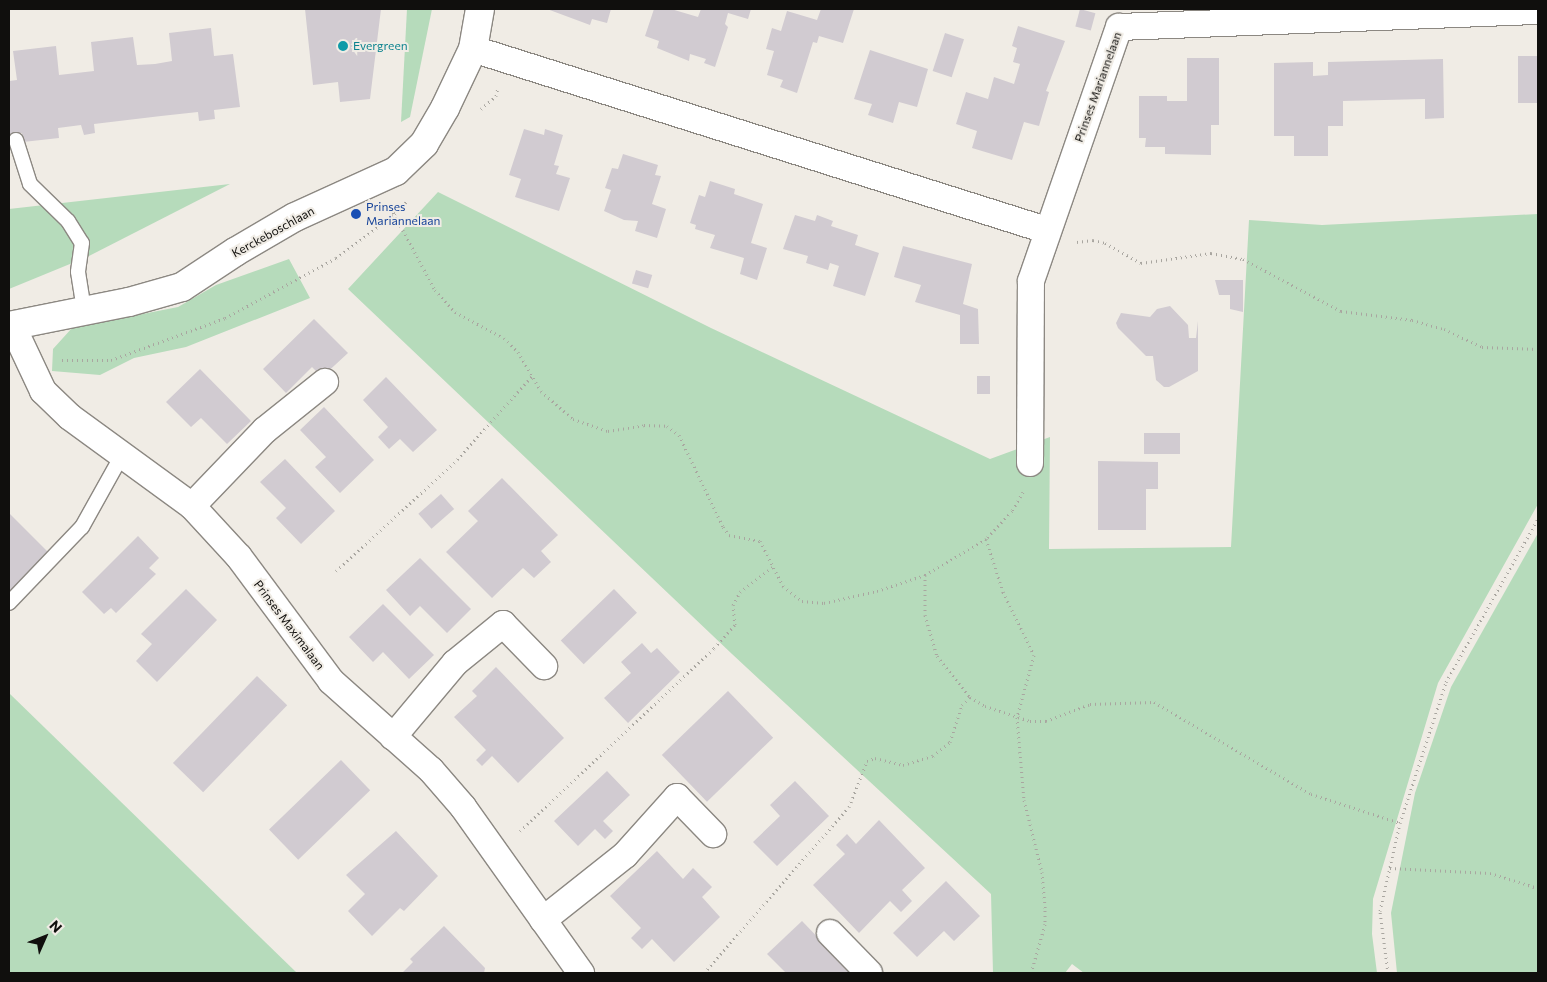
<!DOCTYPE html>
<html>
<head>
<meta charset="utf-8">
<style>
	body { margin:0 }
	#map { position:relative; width:1547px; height:982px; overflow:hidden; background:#f0ece5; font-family:Commissioner,sans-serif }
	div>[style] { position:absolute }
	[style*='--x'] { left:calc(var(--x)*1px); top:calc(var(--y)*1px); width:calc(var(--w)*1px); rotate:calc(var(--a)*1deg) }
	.green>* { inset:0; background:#b6dbbb }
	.building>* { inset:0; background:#d1cbd1; transform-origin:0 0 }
	.path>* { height:3px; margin-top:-1.5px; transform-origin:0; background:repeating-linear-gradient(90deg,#a9a6a0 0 1px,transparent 0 5px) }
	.roads { filter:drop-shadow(1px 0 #8c8882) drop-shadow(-1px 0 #8c8882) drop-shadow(0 1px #8c8882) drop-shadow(0 -1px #8c8882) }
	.service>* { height:14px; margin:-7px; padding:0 7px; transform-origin:7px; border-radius:7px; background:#fff }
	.minor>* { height:26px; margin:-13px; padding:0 13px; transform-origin:13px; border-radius:13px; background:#fff }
	.tertiary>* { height:28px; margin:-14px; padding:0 14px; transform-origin:14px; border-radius:14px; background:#fff }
	.dots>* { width:14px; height:14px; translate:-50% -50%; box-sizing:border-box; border:2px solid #f0ece5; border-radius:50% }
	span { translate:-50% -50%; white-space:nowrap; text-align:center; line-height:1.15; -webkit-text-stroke:4px #f0ece5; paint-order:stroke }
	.culture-label { font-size:12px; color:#0d838f }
	.left { translate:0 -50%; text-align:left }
	.street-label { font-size:12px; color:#100f0d }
	.transit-label { font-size:12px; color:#164399 }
	.frame { position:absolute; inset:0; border:10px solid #100f0d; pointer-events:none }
	.north { position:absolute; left:20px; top:912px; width:50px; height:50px; -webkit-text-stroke:4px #f0ece5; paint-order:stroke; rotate:46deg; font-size:14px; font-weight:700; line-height:20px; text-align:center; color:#100f0d }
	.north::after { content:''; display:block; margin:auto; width:18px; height:22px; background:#100f0d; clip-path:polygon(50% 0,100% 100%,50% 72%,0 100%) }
</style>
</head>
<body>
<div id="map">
	<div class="green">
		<i style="clip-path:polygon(407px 9px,432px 9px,410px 117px,401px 122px)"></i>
		<i style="clip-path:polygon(230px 184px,87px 257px,9px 289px,9px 209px)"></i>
		<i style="clip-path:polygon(438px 192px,711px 328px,990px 459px,1050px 437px,1049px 549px,1231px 547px,1249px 220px,1322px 225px,1538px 214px,1538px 504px,1438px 683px,1373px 899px,1372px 934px,1377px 973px,1084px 973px,1072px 964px,1065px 973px,993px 973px,991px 894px,732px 654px,348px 289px)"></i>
		<i style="clip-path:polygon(289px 259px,310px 298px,186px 347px,134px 358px,100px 375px,52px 371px,53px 349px,72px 328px,178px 307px,216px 285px)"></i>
		<i style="clip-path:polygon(1538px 533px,1538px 973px,1397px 973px,1391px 913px,1415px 793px,1451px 687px)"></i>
		<i style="clip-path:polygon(9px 693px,297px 973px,9px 973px)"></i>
	</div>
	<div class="building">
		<i style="clip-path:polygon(305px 9px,381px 9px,370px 99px,340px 102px,338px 82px,313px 85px)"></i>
		<i style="clip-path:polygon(547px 9px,611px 9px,607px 23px,592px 19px,590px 25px)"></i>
		<i style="clip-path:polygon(654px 9px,671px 9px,698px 17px,701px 9px,751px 9px,748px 19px,728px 13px,725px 24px,728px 27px,715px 67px,704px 63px,706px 59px,690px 54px,689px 61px,657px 48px,659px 41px,645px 36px)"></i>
		<i style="clip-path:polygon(821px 9px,854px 9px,843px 43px,819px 36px,817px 43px,813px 42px,797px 93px,780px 87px,783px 80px,767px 75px,774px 51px,766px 49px,772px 28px,781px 31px,787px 11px,817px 20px)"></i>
		<i style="left:1080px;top:9px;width:16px;height:18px;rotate:15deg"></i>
		<i style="clip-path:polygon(1018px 26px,1065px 41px,1046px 91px,1049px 92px,1039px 126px,1024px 122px,1012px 160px,972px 148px,977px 131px,956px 124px,966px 92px,988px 99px,994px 77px,1014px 84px,1020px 64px,1013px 62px,1017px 48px,1012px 46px)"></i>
		<i style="clip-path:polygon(211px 28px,214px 56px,233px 54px,240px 107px,214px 110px,215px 119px,199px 121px,198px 112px,161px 116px,94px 124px,95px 133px,84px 135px,81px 125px,58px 128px,59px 138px,23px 142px,22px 133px,9px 134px,9px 81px,17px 80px,13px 51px,56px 46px,59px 75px,94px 71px,91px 42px,133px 37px,137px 65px,155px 64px,172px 61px,169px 33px)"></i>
		<i style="left:945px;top:33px;width:20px;height:40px;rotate:18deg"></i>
		<i style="clip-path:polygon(870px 50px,928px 69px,917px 107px,899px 102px,893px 123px,868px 115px,872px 104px,854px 99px)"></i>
		<i style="left:1538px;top:56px;width:47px;height:20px;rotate:90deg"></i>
		<i style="clip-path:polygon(1187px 58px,1219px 58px,1219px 125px,1211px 125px,1211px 155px,1165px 154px,1165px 147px,1145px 147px,1146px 138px,1139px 138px,1139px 96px,1167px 96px,1167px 101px,1187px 101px)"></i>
		<i style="clip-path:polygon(1443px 59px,1444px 118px,1425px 119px,1425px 99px,1343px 101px,1343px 126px,1328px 126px,1328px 156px,1294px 156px,1294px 136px,1274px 136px,1274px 63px,1313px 62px,1313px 76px,1328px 75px,1328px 62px)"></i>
		<i style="clip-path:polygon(524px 129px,544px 135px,545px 129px,563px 135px,554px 165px,559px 166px,556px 174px,570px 178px,559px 211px,515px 197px,521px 179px,509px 175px)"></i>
		<i style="clip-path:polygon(623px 154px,658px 165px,655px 175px,661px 176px,652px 204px,666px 209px,657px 238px,635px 231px,638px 221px,624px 220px,604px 211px,611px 190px,605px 188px,612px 168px,618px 169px)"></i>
		<i style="clip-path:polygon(710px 181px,735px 189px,734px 194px,763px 204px,751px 243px,767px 248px,757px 280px,740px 274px,744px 258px,710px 248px,715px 235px,695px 229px,696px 225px,690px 223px,699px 195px,705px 197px)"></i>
		<i style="clip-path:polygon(795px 215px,815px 221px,817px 215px,833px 221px,831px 226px,858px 235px,855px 245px,879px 253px,865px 296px,833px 286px,839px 266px,830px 263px,828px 270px,806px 263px,808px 256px,783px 249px)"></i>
		<i style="clip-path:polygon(903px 246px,972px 264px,963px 304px,978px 309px,979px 344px,960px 344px,960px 315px,915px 302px,921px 285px,894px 277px)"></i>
		<i style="left:636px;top:270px;width:17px;height:14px;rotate:17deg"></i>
		<i style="clip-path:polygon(1215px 280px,1243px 280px,1243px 312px,1230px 309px,1230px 295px,1219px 295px)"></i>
		<i style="clip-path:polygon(1170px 306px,1188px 325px,1189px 338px,1196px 338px,1198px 321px,1198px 371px,1169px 387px,1164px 387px,1156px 380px,1153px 356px,1146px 356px,1118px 328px,1116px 323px,1121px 313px,1150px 317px,1157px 309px)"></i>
		<i style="clip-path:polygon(314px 319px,348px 353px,322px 377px,312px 367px,286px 393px,263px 369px)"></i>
		<i style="clip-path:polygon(200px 369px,251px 421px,227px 444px,201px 418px,191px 427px,166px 402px)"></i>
		<i style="left:977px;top:376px;width:13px;height:18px"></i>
		<i style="clip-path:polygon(386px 377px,437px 430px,413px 452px,400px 439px,389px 449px,378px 437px,388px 427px,363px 400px)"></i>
		<i style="clip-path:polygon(324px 407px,374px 460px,340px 493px,315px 467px,326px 457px,300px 430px)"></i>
		<i style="left:1144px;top:433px;width:36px;height:21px"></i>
		<i style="clip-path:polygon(285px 459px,335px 511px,301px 544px,276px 518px,286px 508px,260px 482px)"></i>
		<i style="clip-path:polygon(1098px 461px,1158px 462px,1158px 489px,1146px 489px,1146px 530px,1098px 530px)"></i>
		<i style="clip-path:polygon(502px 478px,558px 535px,541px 551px,551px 562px,534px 578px,523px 568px,492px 598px,446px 552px,478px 521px,468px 511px)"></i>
		<i style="left:441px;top:494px;width:20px;height:30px;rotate:49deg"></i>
		<i style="clip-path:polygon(9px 513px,48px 552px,9px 592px)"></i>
		<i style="clip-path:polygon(138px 536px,159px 558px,149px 568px,156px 574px,116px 613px,111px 608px,104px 614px,82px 592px)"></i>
		<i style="clip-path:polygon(420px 558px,471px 609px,447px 633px,420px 606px,410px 616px,386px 590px)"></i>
		<i style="clip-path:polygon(186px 589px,217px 620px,157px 682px,136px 661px,152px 644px,141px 634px)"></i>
		<i style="left:614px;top:589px;width:33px;height:74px;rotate:46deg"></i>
		<i style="clip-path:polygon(383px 604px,434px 655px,409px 679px,383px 652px,373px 662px,349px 637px)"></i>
		<i style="clip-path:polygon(642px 643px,651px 653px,657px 648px,680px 672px,628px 723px,604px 698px,631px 673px,621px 662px)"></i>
		<i style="clip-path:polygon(496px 667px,564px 738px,518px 783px,492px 756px,482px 766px,476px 760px,486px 750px,454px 717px,477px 696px,472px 691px)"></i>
		<i style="left:257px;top:676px;width:42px;height:121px;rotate:44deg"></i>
		<i style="left:728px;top:691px;width:65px;height:92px;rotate:46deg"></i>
		<i style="left:341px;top:760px;width:42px;height:100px;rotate:46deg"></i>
		<i style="clip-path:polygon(607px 771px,630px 795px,603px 821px,613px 831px,605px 839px,595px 829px,578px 846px,554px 821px)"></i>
		<i style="clip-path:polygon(795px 781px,829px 816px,777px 866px,753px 842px,780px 816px,770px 805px)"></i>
		<i style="clip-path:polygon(879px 820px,925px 868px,902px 890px,912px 901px,901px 912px,890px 901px,859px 933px,813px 885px,845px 854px,836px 845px,847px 834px,856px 844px)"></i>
		<i style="clip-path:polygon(396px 831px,438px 876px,404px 911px,400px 908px,372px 936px,348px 911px,365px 894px,346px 875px)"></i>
		<i style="clip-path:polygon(657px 851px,683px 879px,693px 868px,712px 887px,702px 897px,720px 917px,674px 962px,652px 939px,642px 949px,631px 938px,641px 928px,610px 896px)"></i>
		<i style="clip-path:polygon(946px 881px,980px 916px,954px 941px,944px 931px,917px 957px,893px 933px)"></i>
		<i style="clip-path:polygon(802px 921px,852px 973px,786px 973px,767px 954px)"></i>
		<i style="clip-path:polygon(444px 926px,485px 968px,484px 973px,402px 973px,413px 962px,410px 959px)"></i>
	</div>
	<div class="path">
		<i style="--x:481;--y:109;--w:20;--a:-41"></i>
		<i style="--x:496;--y:96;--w:9;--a:-77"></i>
		<i style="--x:391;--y:208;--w:93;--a:61.8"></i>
		<i style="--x:435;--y:290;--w:30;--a:48"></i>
		<i style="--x:455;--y:312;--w:55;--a:28"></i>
		<i style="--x:504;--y:338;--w:20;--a:45"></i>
		<i style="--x:518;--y:352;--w:45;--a:59.5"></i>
		<i style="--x:541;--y:391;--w:43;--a:41.2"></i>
		<i style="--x:573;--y:419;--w:37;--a:19"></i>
		<i style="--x:608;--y:431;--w:36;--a:-9"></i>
		<i style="--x:644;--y:425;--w:23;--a:2"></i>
		<i style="--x:667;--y:426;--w:15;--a:37"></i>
		<i style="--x:679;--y:435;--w:102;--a:64.4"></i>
		<i style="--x:723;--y:527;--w:10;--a:53"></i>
		<i style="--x:729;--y:535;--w:32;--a:11"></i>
		<i style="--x:760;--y:541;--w:51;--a:62.9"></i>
		<i style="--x:783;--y:586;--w:24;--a:38"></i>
		<i style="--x:802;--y:601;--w:22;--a:5"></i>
		<i style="--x:824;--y:603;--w:54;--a:-12.8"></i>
		<i style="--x:877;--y:591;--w:51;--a:-18.4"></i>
		<i style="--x:925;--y:575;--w:40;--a:90"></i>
		<i style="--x:925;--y:615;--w:43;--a:73.7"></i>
		<i style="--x:937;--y:656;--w:53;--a:51.2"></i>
		<i style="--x:970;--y:697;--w:17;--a:31"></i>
		<i style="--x:985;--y:706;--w:47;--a:18.4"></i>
		<i style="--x:1030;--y:721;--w:16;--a:0"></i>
		<i style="--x:1046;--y:721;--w:47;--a:-21.1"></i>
		<i style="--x:1090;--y:704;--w:64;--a:-1.8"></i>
		<i style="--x:1154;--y:702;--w:182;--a:30.4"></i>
		<i style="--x:1311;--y:794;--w:94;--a:18"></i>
		<i style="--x:1077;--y:242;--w:16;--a:-7"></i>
		<i style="--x:1093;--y:240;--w:12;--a:14"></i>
		<i style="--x:1105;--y:243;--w:41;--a:29.1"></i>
		<i style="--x:1141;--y:263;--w:71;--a:-8.1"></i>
		<i style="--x:1211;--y:253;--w:33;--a:11"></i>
		<i style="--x:1243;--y:259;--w:111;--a:28"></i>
		<i style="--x:1341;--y:311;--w:72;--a:7.2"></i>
		<i style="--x:1412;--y:320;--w:33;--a:16"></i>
		<i style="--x:1444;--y:329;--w:42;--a:25.3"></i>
		<i style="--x:1482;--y:347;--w:56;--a:2"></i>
		<i style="--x:62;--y:360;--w:49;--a:0"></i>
		<i style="--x:111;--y:360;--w:121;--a:-20.2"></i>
		<i style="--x:225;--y:318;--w:126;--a:-28.4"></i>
		<i style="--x:336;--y:258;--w:74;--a:-36.7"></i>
		<i style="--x:395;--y:214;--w:18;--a:-47"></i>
		<i style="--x:1023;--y:492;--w:22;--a:120"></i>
		<i style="--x:1012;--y:511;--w:38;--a:133"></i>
		<i style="--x:986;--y:539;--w:56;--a:72.2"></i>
		<i style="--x:1003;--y:592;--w:70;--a:63.8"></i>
		<i style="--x:1034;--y:655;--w:64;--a:105.3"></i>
		<i style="--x:1017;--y:717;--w:83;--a:85.2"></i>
		<i style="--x:1024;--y:800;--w:74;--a:76"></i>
		<i style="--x:1042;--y:872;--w:38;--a:85"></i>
		<i style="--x:1045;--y:910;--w:14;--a:90"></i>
		<i style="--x:1045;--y:924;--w:51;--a:105.9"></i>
		<i style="--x:336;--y:571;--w:160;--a:-42.5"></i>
		<i style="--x:454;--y:463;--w:117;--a:-48.1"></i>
		<i style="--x:925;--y:575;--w:71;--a:-30.5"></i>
		<i style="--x:520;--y:831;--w:267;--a:-43.3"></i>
		<i style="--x:714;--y:648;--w:31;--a:-48"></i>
		<i style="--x:735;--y:625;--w:20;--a:-96"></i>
		<i style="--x:733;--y:605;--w:15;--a:-62"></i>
		<i style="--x:740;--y:592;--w:43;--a:-37.4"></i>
		<i style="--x:1390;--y:868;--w:100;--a:2.9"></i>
		<i style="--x:1490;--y:873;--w:50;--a:17.4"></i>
		<i style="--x:704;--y:973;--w:220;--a:-48.9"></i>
		<i style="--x:849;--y:807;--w:49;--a:-68.6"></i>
		<i style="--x:867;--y:761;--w:9;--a:-21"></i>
		<i style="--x:875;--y:758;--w:29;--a:14"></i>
		<i style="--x:903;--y:765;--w:31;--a:-17"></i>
		<i style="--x:933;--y:756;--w:22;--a:-39"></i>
		<i style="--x:950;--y:742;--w:39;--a:-72"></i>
		<i style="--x:962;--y:705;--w:11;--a:-45"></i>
		<i style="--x:1388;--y:973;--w:63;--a:-97.4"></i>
		<i style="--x:1380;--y:911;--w:90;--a:-77.2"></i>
		<i style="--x:1400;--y:823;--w:148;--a:-71.9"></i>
		<i style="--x:1446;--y:682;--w:187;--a:-60.6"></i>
	</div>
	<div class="roads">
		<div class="service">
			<i style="--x:16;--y:140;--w:46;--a:72.3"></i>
			<i style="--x:30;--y:184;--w:53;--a:44.2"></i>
			<i style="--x:68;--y:221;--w:26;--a:58"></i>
			<i style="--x:82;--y:243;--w:29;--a:98"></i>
			<i style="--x:78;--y:272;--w:39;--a:81"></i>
			<i style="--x:9;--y:603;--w:105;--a:-46.2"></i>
			<i style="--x:82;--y:527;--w:82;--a:-60.9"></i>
		</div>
		<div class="minor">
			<i style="--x:473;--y:49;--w:601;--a:17.53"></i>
			<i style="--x:12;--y:325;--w:73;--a:64.8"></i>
			<i style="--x:43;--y:391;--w:37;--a:44"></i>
			<i style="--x:70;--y:417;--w:151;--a:36.1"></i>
			<i style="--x:192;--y:506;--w:69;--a:47.3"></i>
			<i style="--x:239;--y:557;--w:154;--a:53.4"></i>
			<i style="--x:331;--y:681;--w:134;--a:41.7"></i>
			<i style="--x:431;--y:770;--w:49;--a:49.1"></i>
			<i style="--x:463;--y:807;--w:204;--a:54.6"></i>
			<i style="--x:1030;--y:463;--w:182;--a:-89.7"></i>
			<i style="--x:1031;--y:281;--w:269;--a:-70.9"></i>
			<i style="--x:1119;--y:27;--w:419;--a:-2.2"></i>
			<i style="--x:192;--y:506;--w:105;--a:-46.2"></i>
			<i style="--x:265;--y:430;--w:77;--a:-38.7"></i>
			<i style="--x:393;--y:737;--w:97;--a:-50"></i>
			<i style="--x:455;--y:663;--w:62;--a:-39.1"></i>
			<i style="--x:503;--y:624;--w:59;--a:45.7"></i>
			<i style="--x:543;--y:920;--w:105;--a:-38.4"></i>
			<i style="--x:625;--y:855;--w:78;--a:-48.1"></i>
			<i style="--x:677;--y:797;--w:52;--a:45.8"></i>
			<i style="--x:830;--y:933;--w:56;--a:45.7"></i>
		</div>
		<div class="tertiary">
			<i style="--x:9;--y:326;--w:122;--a:-11.3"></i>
			<i style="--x:129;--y:302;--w:55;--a:-15.8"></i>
			<i style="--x:182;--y:287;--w:64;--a:-33.4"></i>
			<i style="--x:235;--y:252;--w:69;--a:-30.3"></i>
			<i style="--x:295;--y:217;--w:111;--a:-24.5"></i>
			<i style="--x:396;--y:171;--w:39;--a:-44"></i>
			<i style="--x:424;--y:144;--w:42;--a:-59.7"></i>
			<i style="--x:445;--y:108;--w:65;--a:-64.6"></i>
			<i style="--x:473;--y:49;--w:41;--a:-80.1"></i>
		</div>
	</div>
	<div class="dots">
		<i style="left:343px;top:46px;background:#0f9aa8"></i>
		<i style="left:356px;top:214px;background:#1a4fb4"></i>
	</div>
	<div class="culture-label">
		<span class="left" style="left:353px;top:46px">Evergreen</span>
	</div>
	<div class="street-label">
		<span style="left:1098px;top:87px;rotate:-70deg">Prinses Mariannelaan</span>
		<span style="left:273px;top:232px;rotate:-29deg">Kerckeboschlaan</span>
		<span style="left:289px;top:625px;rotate:53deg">Prinses Maximalaan</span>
	</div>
	<div class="transit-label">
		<span class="left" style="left:366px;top:214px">Prinses<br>Mariannelaan</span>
	</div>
	<div class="frame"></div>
	<div class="north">N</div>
</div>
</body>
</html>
